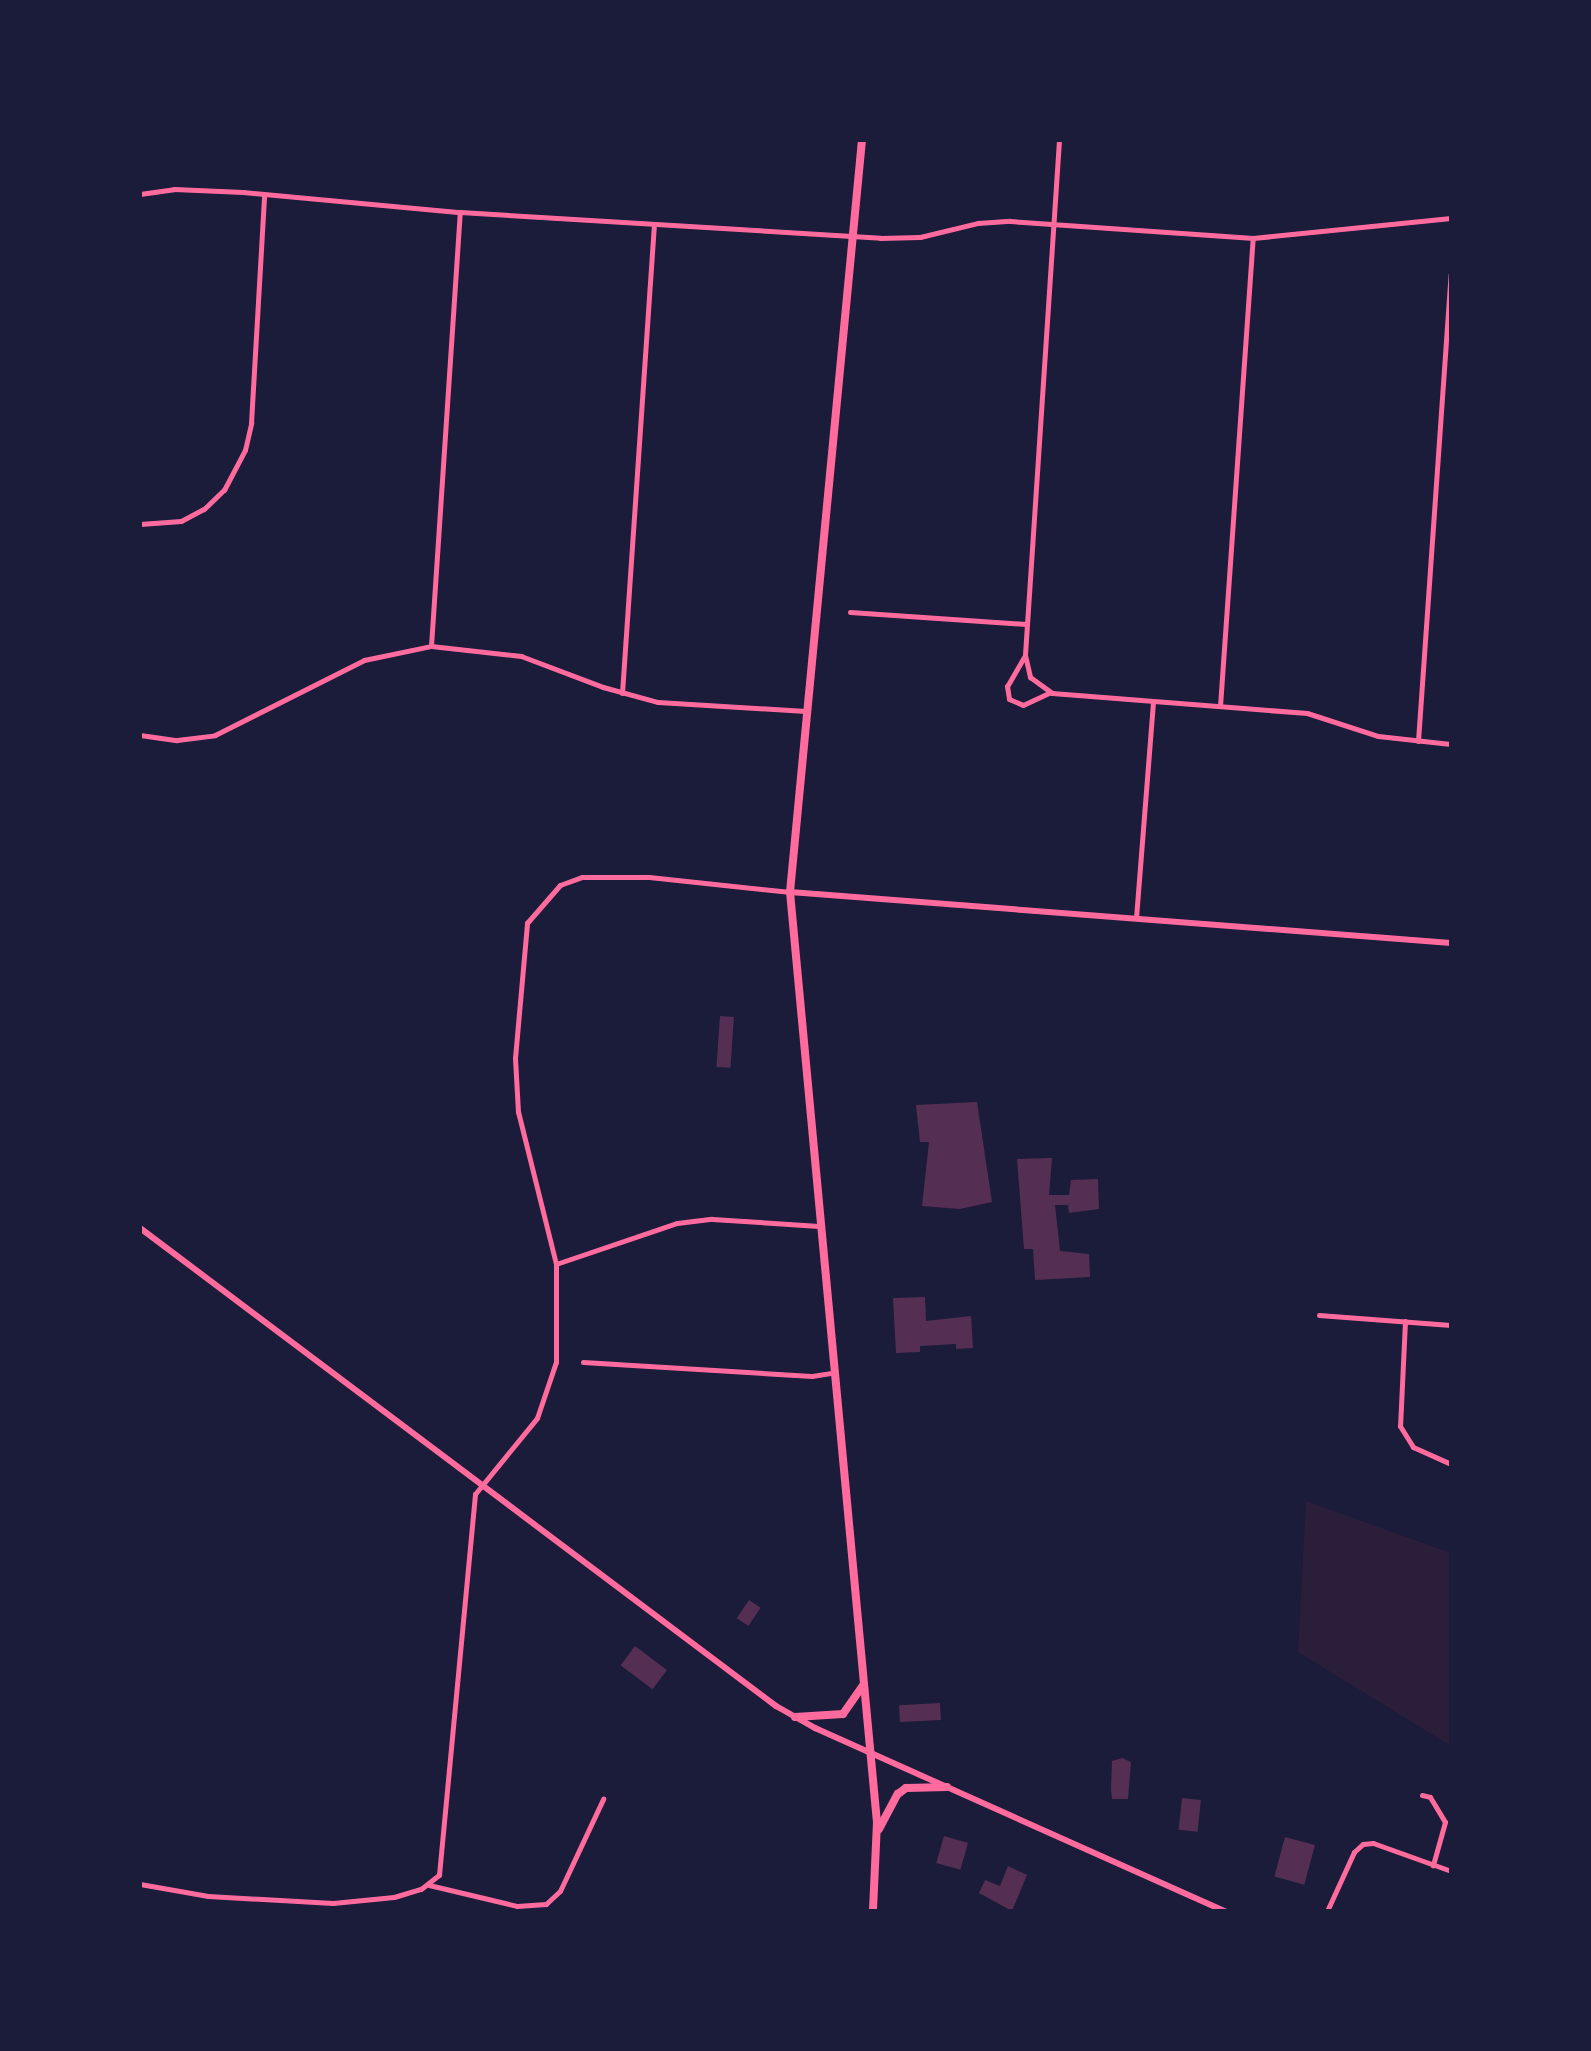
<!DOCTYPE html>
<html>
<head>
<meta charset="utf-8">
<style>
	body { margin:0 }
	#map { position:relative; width:1591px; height:2051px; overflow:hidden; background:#1b1b3a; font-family:"IBM Plex Serif",serif }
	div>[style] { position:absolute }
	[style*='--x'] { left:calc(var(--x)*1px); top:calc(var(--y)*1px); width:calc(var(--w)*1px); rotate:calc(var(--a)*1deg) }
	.green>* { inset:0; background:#2a1e3b }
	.building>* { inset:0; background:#542f53; transform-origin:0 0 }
	.minor>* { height:5px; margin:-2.5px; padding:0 2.5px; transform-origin:2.5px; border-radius:2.5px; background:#ff6b9d }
	.tertiary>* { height:6px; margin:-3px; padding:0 3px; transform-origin:3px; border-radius:3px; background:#ff6b9d }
	.secondary>* { height:6px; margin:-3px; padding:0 3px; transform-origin:3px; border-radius:3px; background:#ff6b9d }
	.primary>* { height:8px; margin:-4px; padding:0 4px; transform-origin:4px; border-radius:4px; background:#ff6b9d }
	span { translate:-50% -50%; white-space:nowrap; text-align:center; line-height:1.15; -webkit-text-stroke:9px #1b1b3a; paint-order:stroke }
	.frame { position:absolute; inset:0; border:142px solid #1b1b3a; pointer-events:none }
</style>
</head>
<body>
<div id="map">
	<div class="green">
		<i style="clip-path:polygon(1306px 1501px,1451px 1553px,1451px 1746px,1298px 1652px)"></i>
	</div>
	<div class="building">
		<i style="left:720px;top:1016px;width:14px;height:51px;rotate:4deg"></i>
		<i style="clip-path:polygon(977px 1102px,992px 1202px,960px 1209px,922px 1206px,929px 1142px,920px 1142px,916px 1105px)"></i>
		<i style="clip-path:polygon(1052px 1158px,1049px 1195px,1069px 1195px,1071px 1180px,1098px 1179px,1099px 1209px,1069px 1213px,1068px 1205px,1055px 1205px,1060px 1251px,1089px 1254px,1090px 1277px,1035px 1280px,1033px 1249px,1024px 1249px,1017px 1159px)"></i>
		<i style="clip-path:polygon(925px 1297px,926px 1321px,971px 1316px,973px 1348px,956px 1349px,956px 1344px,920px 1346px,920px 1352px,896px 1353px,893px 1298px)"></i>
		<i style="left:749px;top:1600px;width:14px;height:22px;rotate:34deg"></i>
		<i style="left:635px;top:1646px;width:40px;height:24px;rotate:37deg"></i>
		<i style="left:940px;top:1703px;width:17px;height:41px;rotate:87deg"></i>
		<i style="clip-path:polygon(1122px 1758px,1131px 1762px,1128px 1799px,1112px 1799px,1111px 1790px,1112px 1761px)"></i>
		<i style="left:1182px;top:1798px;width:19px;height:32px;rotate:6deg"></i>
		<i style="left:944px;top:1836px;width:25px;height:28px;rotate:16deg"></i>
		<i style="left:1285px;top:1837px;width:31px;height:41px;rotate:15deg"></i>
		<i style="clip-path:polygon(1008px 1866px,1027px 1875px,1012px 1911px,979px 1893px,985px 1880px,1000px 1886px)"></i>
	</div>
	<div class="minor">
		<i style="--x:1059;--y:140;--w:516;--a:93.78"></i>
		<i style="--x:1025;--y:655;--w:23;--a:77"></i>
		<i style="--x:1030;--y:677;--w:27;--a:36"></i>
		<i style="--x:1052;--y:693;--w:256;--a:4.5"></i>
		<i style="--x:1307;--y:713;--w:75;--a:17.9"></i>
		<i style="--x:1378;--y:736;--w:73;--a:6.3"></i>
		<i style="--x:140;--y:194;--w:34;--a:-8"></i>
		<i style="--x:174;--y:189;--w:69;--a:2.5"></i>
		<i style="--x:243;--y:192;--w:218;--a:5.3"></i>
		<i style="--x:460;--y:212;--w:421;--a:3.5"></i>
		<i style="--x:880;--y:238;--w:40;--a:-1.4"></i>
		<i style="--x:920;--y:237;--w:60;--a:-13.6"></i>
		<i style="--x:978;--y:223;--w:32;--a:-4"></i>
		<i style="--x:1010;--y:221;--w:244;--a:4"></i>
		<i style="--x:1253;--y:238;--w:199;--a:-5.8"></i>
		<i style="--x:140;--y:524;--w:41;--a:-4.2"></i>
		<i style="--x:181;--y:521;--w:26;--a:-28"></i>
		<i style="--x:204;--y:509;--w:28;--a:-44"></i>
		<i style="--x:224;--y:490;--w:45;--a:-62.3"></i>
		<i style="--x:245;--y:450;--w:28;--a:-77"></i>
		<i style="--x:251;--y:423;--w:227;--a:-86.7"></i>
		<i style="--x:850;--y:612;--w:177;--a:3.9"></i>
		<i style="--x:431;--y:646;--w:435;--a:-86.2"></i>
		<i style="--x:1024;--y:657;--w:34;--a:120"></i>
		<i style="--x:1007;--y:686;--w:13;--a:81"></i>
		<i style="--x:1009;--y:699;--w:15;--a:23"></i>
		<i style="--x:1023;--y:705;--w:29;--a:-25"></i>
		<i style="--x:622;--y:693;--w:469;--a:-86.1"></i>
		<i style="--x:1220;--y:706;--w:469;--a:-86"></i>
		<i style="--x:140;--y:735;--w:37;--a:8"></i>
		<i style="--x:177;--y:740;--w:38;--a:-7"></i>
		<i style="--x:215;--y:735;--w:167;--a:-26.7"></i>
		<i style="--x:364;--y:660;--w:68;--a:-11.8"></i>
		<i style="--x:431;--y:646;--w:91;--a:6.3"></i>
		<i style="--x:521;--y:656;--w:88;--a:20.7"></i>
		<i style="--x:603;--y:687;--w:57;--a:15.3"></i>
		<i style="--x:658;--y:702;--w:148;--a:3.5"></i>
		<i style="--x:1418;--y:741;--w:468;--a:-86"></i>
		<i style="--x:1136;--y:918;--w:217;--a:-85.5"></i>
		<i style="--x:556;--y:1264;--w:128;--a:-18.7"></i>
		<i style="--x:677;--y:1223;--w:35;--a:-7"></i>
		<i style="--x:712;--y:1219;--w:107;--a:3.7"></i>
		<i style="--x:1319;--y:1315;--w:132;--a:4.3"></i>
		<i style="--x:1405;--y:1321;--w:105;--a:92.7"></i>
		<i style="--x:1400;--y:1426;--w:25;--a:58"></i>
		<i style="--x:1413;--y:1447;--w:42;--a:24.1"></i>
		<i style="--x:583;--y:1362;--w:229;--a:3.5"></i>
		<i style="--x:812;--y:1376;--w:20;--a:-9"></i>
		<i style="--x:1422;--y:1795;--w:8;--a:14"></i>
		<i style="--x:1430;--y:1797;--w:29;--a:59"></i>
		<i style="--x:1445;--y:1822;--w:45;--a:105.6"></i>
		<i style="--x:140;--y:1884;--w:69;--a:10"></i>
		<i style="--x:208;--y:1896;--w:125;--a:3.2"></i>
		<i style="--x:333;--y:1903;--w:61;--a:-5.6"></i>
		<i style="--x:394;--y:1897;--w:28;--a:-17"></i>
		<i style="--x:421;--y:1889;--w:23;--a:-38"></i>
		<i style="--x:439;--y:1875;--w:383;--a:-84.6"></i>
		<i style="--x:475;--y:1494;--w:98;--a:-50.8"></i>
		<i style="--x:537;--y:1418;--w:59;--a:-71.3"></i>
		<i style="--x:556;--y:1362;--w:98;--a:-90"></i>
		<i style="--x:556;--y:1264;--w:157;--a:-104"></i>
		<i style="--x:518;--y:1112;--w:54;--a:-93.2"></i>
		<i style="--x:515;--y:1058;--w:136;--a:-84.9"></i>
		<i style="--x:527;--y:923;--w:50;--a:-49"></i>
		<i style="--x:560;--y:885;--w:23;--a:-20"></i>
		<i style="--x:582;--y:877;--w:67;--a:0"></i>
		<i style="--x:649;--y:877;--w:142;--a:6.1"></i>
		<i style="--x:429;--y:1885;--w:90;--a:13.4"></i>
		<i style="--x:517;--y:1906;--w:29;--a:-4"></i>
		<i style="--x:546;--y:1904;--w:19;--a:-43"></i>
		<i style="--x:560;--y:1891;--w:102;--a:-64.9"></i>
		<i style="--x:1327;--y:1911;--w:65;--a:-65.4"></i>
		<i style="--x:1354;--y:1852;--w:12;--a:-42"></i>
		<i style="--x:1363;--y:1844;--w:10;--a:-6"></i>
		<i style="--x:1373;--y:1843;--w:83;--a:19.7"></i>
	</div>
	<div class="tertiary">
		<i style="--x:790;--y:892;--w:663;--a:4.41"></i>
	</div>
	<div class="secondary">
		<i style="--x:140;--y:1228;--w:796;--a:36.93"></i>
		<i style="--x:776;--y:1706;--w:45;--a:29.4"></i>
		<i style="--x:815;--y:1728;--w:449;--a:24.1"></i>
	</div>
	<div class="primary">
		<i style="--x:862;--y:140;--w:755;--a:95.47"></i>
		<i style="--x:790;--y:892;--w:934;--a:84.66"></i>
		<i style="--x:877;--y:1822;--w:89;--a:92.6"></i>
		<i style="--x:795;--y:1717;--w:48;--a:-3.6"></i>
		<i style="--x:843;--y:1714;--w:35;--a:-55"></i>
		<i style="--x:879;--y:1829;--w:40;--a:-62"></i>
		<i style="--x:898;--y:1794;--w:10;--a:-37"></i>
		<i style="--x:906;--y:1788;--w:41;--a:-1.4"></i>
	</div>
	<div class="frame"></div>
</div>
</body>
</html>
